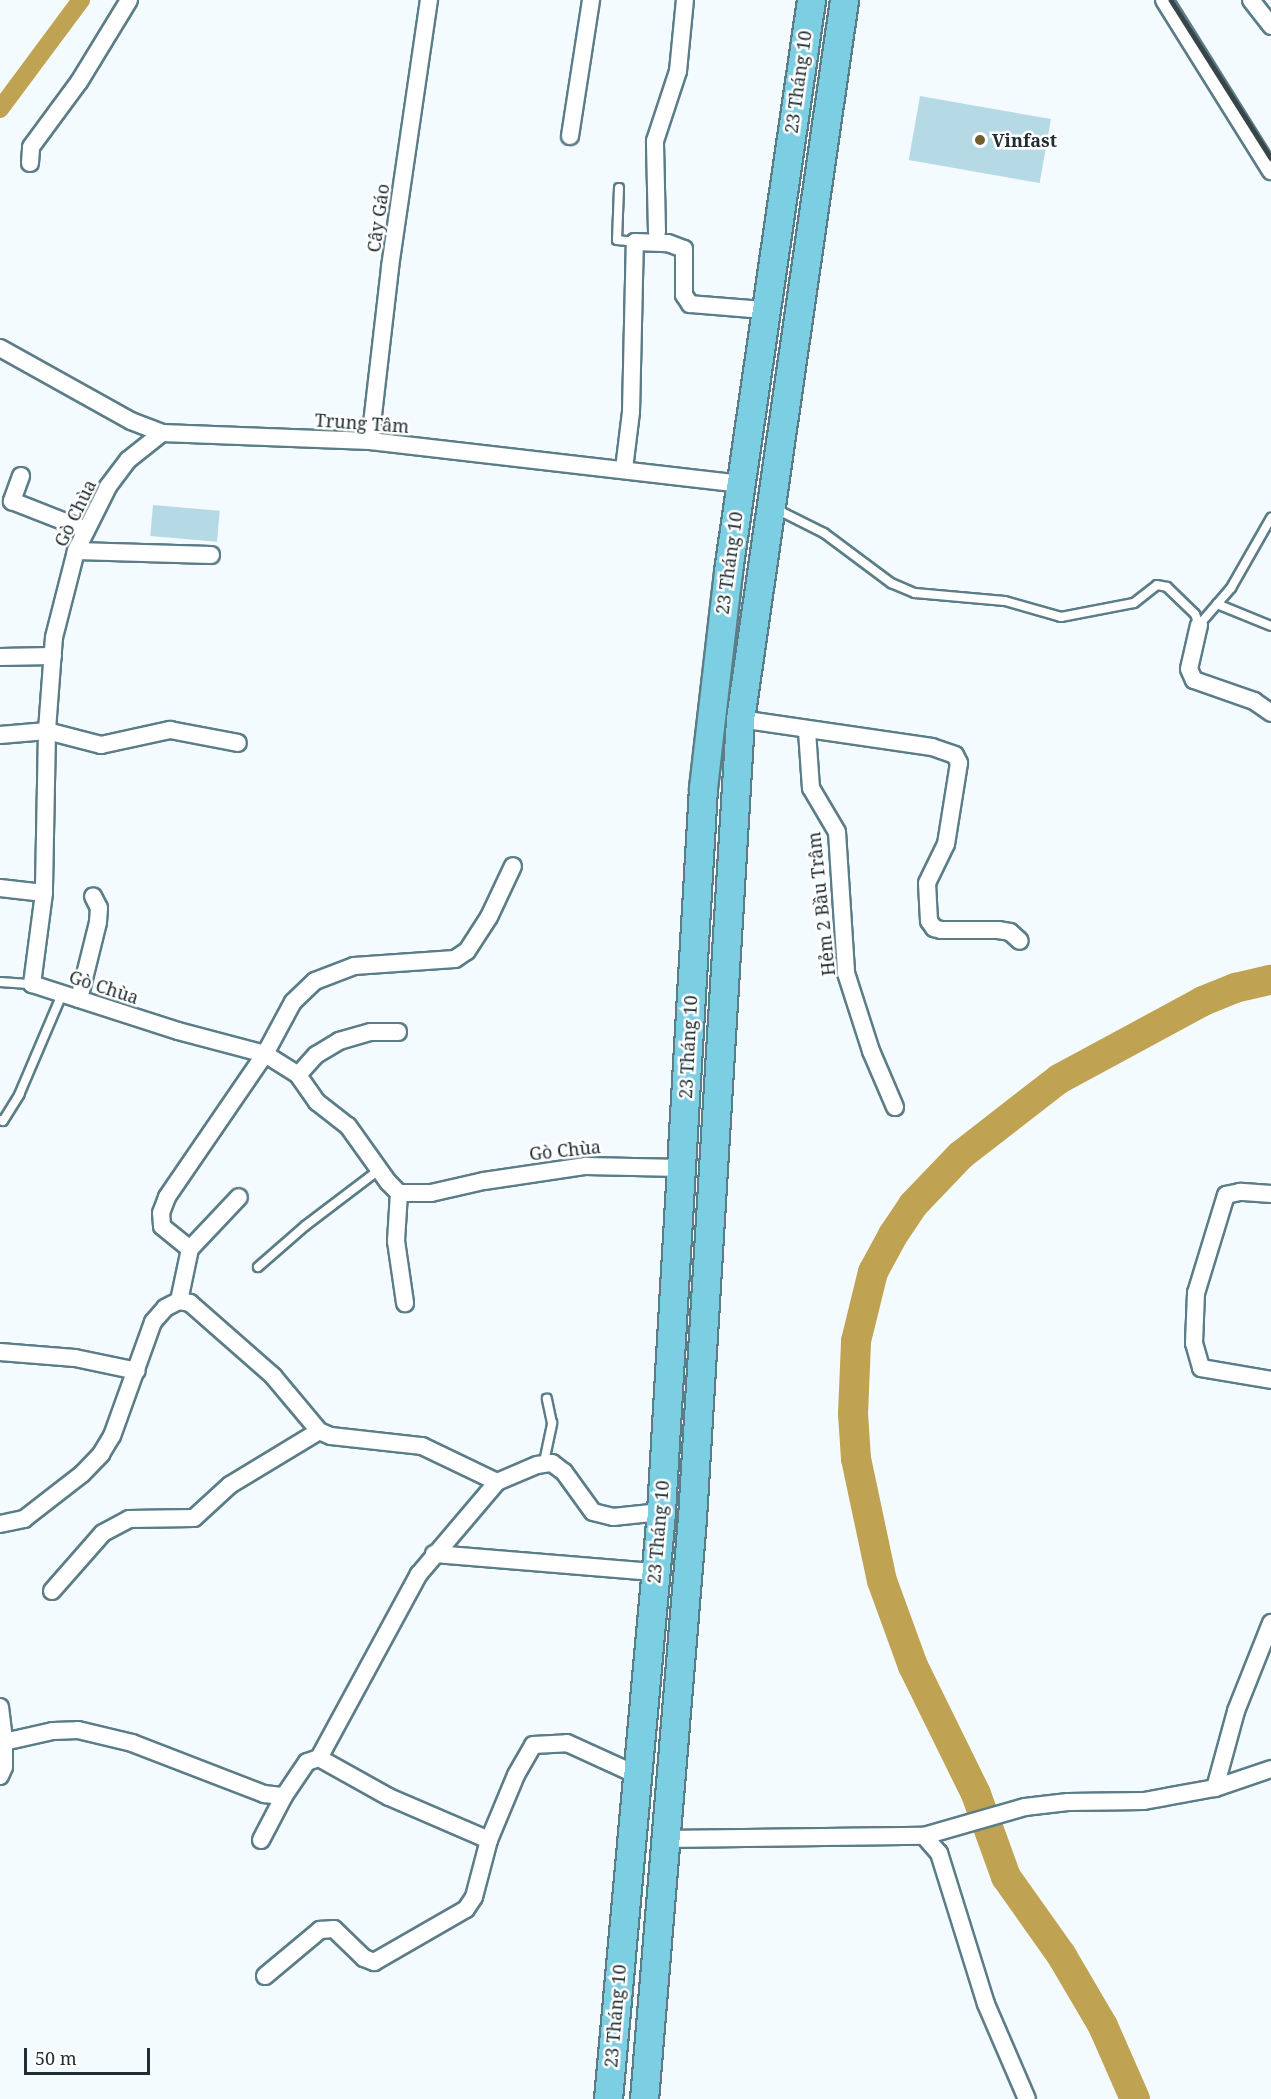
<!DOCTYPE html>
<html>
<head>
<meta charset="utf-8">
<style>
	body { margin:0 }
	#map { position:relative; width:1271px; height:2099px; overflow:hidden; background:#f4fbfe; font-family:"Noto Serif",serif }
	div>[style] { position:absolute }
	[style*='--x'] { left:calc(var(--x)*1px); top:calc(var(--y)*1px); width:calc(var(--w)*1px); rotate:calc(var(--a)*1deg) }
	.canal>* { height:18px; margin:-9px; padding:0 9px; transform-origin:9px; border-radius:9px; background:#bfa352 }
	.river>* { height:30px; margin:-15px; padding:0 15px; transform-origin:15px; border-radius:15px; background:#bfa352 }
	.building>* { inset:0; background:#b5dae6; transform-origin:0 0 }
	.roads { filter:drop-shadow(2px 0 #5b7d88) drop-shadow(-2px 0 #5b7d88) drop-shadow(0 2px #5b7d88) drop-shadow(0 -2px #5b7d88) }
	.service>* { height:8px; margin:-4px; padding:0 4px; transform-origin:4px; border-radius:4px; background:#fff }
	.minor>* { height:16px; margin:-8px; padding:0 8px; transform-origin:8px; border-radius:8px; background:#fff }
	.primary>* { height:27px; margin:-13.5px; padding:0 13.5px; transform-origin:13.5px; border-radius:13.5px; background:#7ccee3 }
	.rail>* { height:4.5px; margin:-2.25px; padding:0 2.25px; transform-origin:2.25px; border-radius:2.25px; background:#374549 }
	.dots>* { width:16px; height:16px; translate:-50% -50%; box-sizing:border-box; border:3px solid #fff; border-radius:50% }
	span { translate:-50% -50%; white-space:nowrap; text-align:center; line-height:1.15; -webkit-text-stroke:5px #fff; paint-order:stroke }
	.street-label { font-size:18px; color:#202e33 }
	.poi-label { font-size:18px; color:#202e33; font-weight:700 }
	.left { translate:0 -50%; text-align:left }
	.scale { position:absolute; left:24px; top:2048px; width:126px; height:27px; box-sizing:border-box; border:3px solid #202e33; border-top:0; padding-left:8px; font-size:18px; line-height:21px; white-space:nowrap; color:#202e33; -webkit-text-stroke:4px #fff; paint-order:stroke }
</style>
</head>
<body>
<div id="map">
	<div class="canal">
		<i style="--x:0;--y:109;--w:136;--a:-53.4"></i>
	</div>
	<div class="river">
		<i style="--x:1135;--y:2099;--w:80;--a:-113.7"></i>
		<i style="--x:1103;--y:2026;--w:81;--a:-120.4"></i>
		<i style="--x:1062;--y:1956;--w:97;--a:-125.3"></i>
		<i style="--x:1006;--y:1877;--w:88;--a:-109.9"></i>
		<i style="--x:976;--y:1794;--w:143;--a:-116.2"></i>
		<i style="--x:913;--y:1666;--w:90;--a:-110"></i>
		<i style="--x:882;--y:1581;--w:125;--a:-102"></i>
		<i style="--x:856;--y:1459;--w:45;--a:-93.8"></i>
		<i style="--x:853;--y:1414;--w:73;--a:-87.6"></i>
		<i style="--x:856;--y:1341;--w:71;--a:-76.2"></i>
		<i style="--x:873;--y:1272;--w:42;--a:-61.6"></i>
		<i style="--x:893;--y:1235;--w:36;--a:-56"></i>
		<i style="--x:913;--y:1205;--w:69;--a:-46.2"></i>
		<i style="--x:961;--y:1155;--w:124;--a:-37.8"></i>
		<i style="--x:1059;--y:1079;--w:164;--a:-28.4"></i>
		<i style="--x:1203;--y:1001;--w:35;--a:-22"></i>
		<i style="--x:1235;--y:988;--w:37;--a:-13"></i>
	</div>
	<div class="building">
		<i style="left:920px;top:96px;width:133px;height:65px;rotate:10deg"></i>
		<i style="left:153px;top:505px;width:67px;height:31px;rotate:5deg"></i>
	</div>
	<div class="roads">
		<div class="service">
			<i style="--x:619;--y:188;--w:52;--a:92.2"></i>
			<i style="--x:617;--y:240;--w:18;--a:6"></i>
			<i style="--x:774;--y:508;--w:56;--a:26.6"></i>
			<i style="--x:824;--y:533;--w:84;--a:36.7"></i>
			<i style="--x:891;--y:583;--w:26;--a:23"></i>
			<i style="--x:915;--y:593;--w:90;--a:5.1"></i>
			<i style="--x:1005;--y:601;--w:58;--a:15.9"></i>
			<i style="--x:1061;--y:617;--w:74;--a:-10.9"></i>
			<i style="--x:1134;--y:603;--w:29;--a:-38"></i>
			<i style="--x:1157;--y:585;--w:10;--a:11"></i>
			<i style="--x:1167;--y:587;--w:39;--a:44"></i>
			<i style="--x:1195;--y:614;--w:12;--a:70"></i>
			<i style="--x:1199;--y:625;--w:49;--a:-49.1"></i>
			<i style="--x:1231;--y:588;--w:81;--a:-60.3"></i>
			<i style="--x:1217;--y:604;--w:58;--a:22.2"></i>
			<i style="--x:0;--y:982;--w:32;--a:4"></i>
			<i style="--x:0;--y:1120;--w:3;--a:18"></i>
			<i style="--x:3;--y:1121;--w:31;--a:-58"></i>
			<i style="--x:19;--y:1095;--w:110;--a:-66.9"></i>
			<i style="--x:258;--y:1267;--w:62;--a:-41.1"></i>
			<i style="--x:305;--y:1226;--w:94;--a:-37.2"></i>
			<i style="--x:544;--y:1462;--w:40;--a:-78"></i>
			<i style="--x:552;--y:1423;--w:25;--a:-102"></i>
		</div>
		<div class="minor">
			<i style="--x:1164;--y:0;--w:202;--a:58"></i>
			<i style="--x:1251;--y:0;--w:33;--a:52"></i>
			<i style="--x:570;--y:136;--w:138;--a:-81.2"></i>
			<i style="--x:30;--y:163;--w:16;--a:-86"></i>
			<i style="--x:31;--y:147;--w:81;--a:-53.6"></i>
			<i style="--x:79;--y:82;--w:96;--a:-58.6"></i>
			<i style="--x:657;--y:232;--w:91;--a:-91.3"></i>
			<i style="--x:655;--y:141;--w:74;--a:-71.8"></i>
			<i style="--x:678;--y:71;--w:71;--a:-84.4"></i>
			<i style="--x:0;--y:348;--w:150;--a:29.1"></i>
			<i style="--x:131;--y:421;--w:33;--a:21"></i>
			<i style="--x:162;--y:433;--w:208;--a:2.2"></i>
			<i style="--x:370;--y:441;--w:372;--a:6.6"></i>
			<i style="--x:162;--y:433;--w:43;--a:141.5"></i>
			<i style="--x:128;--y:460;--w:34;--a:127"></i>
			<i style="--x:108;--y:487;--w:72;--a:116.6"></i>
			<i style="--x:76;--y:551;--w:89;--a:104.3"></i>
			<i style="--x:54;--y:637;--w:94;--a:94.3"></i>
			<i style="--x:47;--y:731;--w:162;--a:91.1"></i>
			<i style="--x:44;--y:893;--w:92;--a:97.5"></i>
			<i style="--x:32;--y:984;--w:153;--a:17.8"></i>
			<i style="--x:178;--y:1031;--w:90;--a:14.8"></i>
			<i style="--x:265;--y:1054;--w:39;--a:32"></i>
			<i style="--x:298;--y:1075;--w:33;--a:55"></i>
			<i style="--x:317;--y:1102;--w:39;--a:38"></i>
			<i style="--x:348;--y:1126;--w:69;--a:54.5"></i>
			<i style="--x:388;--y:1182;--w:16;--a:45"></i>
			<i style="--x:399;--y:1193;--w:32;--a:0"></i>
			<i style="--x:431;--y:1193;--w:54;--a:-12.8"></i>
			<i style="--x:484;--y:1181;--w:103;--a:-8.4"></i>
			<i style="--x:586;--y:1166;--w:95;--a:1.2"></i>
			<i style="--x:370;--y:441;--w:175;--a:-83.4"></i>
			<i style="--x:390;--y:267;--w:270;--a:-81.7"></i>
			<i style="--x:624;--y:469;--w:57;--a:-83"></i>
			<i style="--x:631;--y:412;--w:170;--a:-88.7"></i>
			<i style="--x:635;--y:242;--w:33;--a:2"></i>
			<i style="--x:668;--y:243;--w:17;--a:21"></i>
			<i style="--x:684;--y:249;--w:46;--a:90"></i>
			<i style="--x:684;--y:295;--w:11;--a:56"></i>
			<i style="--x:690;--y:304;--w:75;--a:4.6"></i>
			<i style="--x:21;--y:476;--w:27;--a:110"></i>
			<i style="--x:12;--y:501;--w:79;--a:21.4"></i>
			<i style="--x:76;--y:551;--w:135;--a:1.7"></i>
			<i style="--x:1199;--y:625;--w:45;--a:102.8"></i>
			<i style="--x:1189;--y:669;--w:12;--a:66"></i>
			<i style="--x:1194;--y:680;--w:64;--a:19.3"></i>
			<i style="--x:1254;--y:701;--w:21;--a:35"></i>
			<i style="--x:0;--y:657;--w:53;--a:-1.1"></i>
			<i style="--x:740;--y:719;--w:194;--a:8.3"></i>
			<i style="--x:932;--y:747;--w:24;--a:19"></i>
			<i style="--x:955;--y:755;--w:9;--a:63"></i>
			<i style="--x:959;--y:763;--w:82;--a:99.1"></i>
			<i style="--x:946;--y:844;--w:43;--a:116"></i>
			<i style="--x:927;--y:883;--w:38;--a:87"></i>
			<i style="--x:929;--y:921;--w:9;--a:54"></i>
			<i style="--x:934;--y:928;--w:7;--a:16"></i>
			<i style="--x:941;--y:930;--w:57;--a:0"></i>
			<i style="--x:998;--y:930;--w:12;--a:9"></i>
			<i style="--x:1010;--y:932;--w:13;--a:42"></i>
			<i style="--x:807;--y:731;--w:57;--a:86"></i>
			<i style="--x:811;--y:788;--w:51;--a:59.4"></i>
			<i style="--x:837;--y:832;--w:141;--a:86.3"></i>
			<i style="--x:846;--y:973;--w:82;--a:72.2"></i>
			<i style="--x:871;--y:1051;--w:61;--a:66.8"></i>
			<i style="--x:0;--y:735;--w:47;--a:-4.9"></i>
			<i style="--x:47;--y:731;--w:56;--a:14.5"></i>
			<i style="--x:101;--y:745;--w:71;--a:-12.3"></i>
			<i style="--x:170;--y:730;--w:69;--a:10.8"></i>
			<i style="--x:0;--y:888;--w:44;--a:6.5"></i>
			<i style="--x:79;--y:999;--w:79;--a:-76.1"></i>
			<i style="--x:98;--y:922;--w:14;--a:-86"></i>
			<i style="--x:99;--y:908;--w:13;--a:-117"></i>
			<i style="--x:298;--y:1075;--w:27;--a:-48"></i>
			<i style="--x:316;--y:1055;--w:27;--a:-31"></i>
			<i style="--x:339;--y:1041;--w:33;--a:-16"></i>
			<i style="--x:371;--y:1032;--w:27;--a:0"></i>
			<i style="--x:399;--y:1193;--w:48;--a:93.6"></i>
			<i style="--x:396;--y:1241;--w:63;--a:81.7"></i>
			<i style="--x:1271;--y:1194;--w:31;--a:-176"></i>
			<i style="--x:1240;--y:1192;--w:14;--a:168"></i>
			<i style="--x:1226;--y:1195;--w:102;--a:107"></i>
			<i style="--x:1196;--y:1293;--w:50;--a:92.3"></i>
			<i style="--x:1194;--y:1343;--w:26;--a:74"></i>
			<i style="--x:1201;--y:1368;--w:71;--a:9.7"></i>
			<i style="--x:190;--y:1249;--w:36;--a:-141"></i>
			<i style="--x:162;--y:1226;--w:13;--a:-94"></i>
			<i style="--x:161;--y:1213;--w:17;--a:-69"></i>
			<i style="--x:167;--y:1197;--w:173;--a:-55.6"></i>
			<i style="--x:265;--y:1054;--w:59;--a:-61.7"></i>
			<i style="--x:293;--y:1002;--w:30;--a:-44"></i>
			<i style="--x:315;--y:981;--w:42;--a:-21"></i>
			<i style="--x:354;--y:966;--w:101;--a:-4"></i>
			<i style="--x:455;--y:959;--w:14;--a:-34"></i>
			<i style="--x:467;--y:951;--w:40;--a:-57.1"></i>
			<i style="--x:489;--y:917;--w:56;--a:-64.8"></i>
			<i style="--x:179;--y:1301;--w:53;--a:-78.1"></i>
			<i style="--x:190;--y:1249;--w:71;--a:-46.7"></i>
			<i style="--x:0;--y:1352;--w:75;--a:4.6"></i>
			<i style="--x:75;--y:1358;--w:63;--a:11.8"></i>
			<i style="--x:0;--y:1524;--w:25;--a:-12"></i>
			<i style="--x:24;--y:1519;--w:73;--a:-37.8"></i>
			<i style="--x:82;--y:1474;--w:28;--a:-46"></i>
			<i style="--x:101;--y:1454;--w:21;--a:-59"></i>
			<i style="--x:112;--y:1436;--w:121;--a:-70.2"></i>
			<i style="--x:153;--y:1322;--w:18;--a:-49"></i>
			<i style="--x:165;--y:1308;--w:16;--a:-27"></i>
			<i style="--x:179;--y:1301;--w:11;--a:10"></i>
			<i style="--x:190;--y:1303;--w:111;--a:41.3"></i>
			<i style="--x:273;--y:1376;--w:72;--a:50.1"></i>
			<i style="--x:319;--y:1431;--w:13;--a:23"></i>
			<i style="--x:331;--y:1436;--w:92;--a:6.3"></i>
			<i style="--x:422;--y:1446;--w:83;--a:25.6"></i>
			<i style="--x:497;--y:1482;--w:43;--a:-23"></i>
			<i style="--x:537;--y:1465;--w:15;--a:-8"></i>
			<i style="--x:552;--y:1463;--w:15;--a:37"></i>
			<i style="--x:564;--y:1472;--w:49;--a:54.1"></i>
			<i style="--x:593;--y:1512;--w:21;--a:14"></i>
			<i style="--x:613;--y:1517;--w:48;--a:-5.9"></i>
			<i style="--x:434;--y:1554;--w:221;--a:4.7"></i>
			<i style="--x:52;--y:1591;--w:77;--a:-48.7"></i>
			<i style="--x:103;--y:1533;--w:30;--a:-28"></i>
			<i style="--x:129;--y:1519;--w:65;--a:-0.9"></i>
			<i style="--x:194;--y:1518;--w:49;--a:-42.5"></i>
			<i style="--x:230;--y:1485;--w:104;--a:-31.2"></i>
			<i style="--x:0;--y:1707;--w:35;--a:83"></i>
			<i style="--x:319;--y:1758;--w:209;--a:-61.5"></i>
			<i style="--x:419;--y:1574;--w:121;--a:-49.7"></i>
			<i style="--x:0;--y:1776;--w:10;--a:-66"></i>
			<i style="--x:4;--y:1767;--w:25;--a:-90"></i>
			<i style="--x:4;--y:1742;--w:50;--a:-12.7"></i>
			<i style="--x:53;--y:1731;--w:25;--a:-2"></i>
			<i style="--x:78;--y:1730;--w:56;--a:13.5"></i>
			<i style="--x:132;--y:1743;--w:142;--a:21.1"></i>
			<i style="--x:264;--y:1794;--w:20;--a:6"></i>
			<i style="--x:1215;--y:1788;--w:80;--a:-74.7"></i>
			<i style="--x:1236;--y:1711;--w:95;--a:-68.3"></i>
			<i style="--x:924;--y:1836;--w:23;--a:49"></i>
			<i style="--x:939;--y:1853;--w:158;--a:72.7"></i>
			<i style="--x:986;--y:2004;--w:103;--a:66.7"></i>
			<i style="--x:665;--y:1839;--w:259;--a:-0.7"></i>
			<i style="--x:924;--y:1836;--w:105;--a:-16"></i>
			<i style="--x:1025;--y:1807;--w:43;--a:-6.6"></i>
			<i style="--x:1068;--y:1802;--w:76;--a:-0.8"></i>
			<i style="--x:1144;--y:1801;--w:72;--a:-10.4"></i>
			<i style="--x:1215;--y:1788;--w:59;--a:-18.7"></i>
			<i style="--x:261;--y:1840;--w:50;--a:-62.4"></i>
			<i style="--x:284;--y:1796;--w:41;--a:-55.9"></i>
			<i style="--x:307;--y:1762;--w:13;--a:-18"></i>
			<i style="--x:319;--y:1758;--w:80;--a:29.1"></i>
			<i style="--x:389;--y:1797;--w:109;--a:23.3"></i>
			<i style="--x:265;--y:1976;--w:72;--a:-39.9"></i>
			<i style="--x:320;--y:1930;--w:14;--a:-4"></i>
			<i style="--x:334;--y:1929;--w:42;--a:44"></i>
			<i style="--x:364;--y:1958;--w:11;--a:22"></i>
			<i style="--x:374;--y:1962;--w:106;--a:-29.9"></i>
			<i style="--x:466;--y:1909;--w:14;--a:-56"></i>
			<i style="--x:474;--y:1897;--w:59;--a:-75.3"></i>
			<i style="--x:489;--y:1840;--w:70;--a:-67.4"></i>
			<i style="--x:516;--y:1775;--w:34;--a:-60"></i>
			<i style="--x:533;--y:1745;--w:34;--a:-3"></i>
			<i style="--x:567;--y:1743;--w:75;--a:24.5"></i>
		</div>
		<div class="primary">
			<i style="--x:608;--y:2099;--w:589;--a:-84.84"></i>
			<i style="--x:661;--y:1512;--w:725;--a:-86.68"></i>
			<i style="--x:703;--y:788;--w:218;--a:-83.4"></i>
			<i style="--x:728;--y:571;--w:577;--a:-81.73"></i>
			<i style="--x:644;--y:2099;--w:583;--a:-85.28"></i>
			<i style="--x:692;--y:1518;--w:800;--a:-86.56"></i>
			<i style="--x:740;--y:719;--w:726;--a:-81.77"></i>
		</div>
	</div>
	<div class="rail">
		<i style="--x:1171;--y:0;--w:187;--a:57.7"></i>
	</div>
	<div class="dots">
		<i style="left:980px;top:140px;background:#715f2d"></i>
	</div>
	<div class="street-label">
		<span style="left:798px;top:82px;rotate:-82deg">23 Tháng 10</span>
		<span style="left:378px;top:218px;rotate:-82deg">Cây Gáo</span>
		<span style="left:362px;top:423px;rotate:4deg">Trung Tâm</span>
		<span style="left:75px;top:513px;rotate:-64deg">Gò Chùa</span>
		<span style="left:729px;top:563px;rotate:-82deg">23 Tháng 10</span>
		<span style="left:821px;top:904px;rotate:-96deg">Hẻm 2 Bầu Trâm</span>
		<span style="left:104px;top:987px;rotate:18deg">Gò Chùa</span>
		<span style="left:688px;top:1047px;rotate:-87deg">23 Tháng 10</span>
		<span style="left:565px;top:1150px;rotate:-6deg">Gò Chùa</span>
		<span style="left:658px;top:1532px;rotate:-85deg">23 Tháng 10</span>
		<span style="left:615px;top:2016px;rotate:-85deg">23 Tháng 10</span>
	</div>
	<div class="poi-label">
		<span class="left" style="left:992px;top:140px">Vinfast</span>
	</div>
	<div class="scale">50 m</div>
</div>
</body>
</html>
